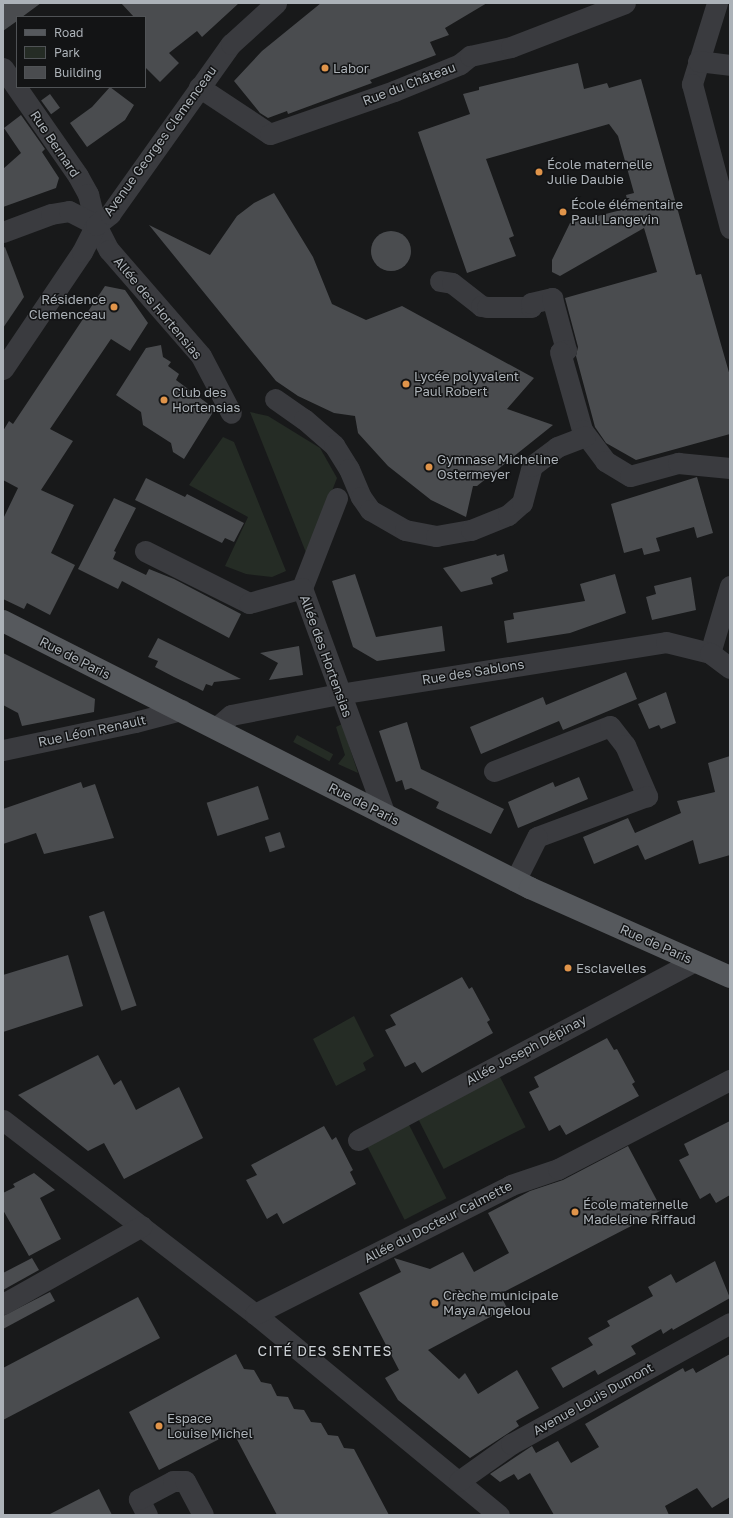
<!DOCTYPE html>
<html>
<head>
<meta charset="utf-8">
<style>
	body { margin:0 }
	#map { position:relative; width:733px; height:1518px; overflow:hidden; background:#18191a; font-family:"Golos Text",sans-serif }
	div>[style] { position:absolute }
	[style*='--x'] { left:calc(var(--x)*1px); top:calc(var(--y)*1px); width:calc(var(--w)*1px); rotate:calc(var(--a)*1deg) }
	.green>* { inset:0; background:#252c25; transform-origin:0 0 }
	.building>* { inset:0; background:#4a4c4f; transform-origin:0 0 }
	.round { border-radius:50% }
	.minor>* { height:21px; margin:-10.5px; padding:0 10.5px; transform-origin:10.5px; border-radius:10.5px; background:#3a3b3f }
	.major>* { height:22px; margin:-11px; padding:0 11px; transform-origin:11px; border-radius:11px; background:#56595d }
	.dots>* { width:11px; height:11px; translate:-50% -50%; box-sizing:border-box; border:2px solid #131415; border-radius:50% }
	span { translate:-50% -50%; white-space:nowrap; text-align:center; line-height:1.15; -webkit-text-stroke:3px #131415; paint-order:stroke }
	.poi-label { font-size:13px; color:#acb2b8 }
	.left { translate:0 -50%; text-align:left }
	.right { translate:-100% -50%; text-align:right }
	.street-label { font-size:13px; color:#acb2b8 }
	.neighbourhood-label { font-size:14px; color:#ccd0d5; letter-spacing:1px }
	.frame { position:absolute; inset:0; border:4px solid #acb2b8; pointer-events:none }
	.legend { position:absolute; left:16px; top:16px; width:130px; height:72px; box-sizing:border-box; background:#131415; border:1px solid #505356; margin:0; padding:5px 7px; list-style:none; font-size:12px; color:#acb2b8 }
	.legend li { display:flex; align-items:center; gap:8px; height:20px }
	.legend b { width:20px; border:1px solid #505356 }
</style>
</head>
<body>
<div id="map">
	<div class="green">
		<i style="clip-path:polygon(250px 412px,268px 416px,320px 448px,337px 478px,307px 555px)"></i>
		<i style="clip-path:polygon(223px 437px,234px 442px,286px 571px,272px 577px,246px 574px,225px 566px,248px 517px,189px 485px)"></i>
		<i style="clip-path:polygon(342px 724px,358px 773px,338px 764px,345px 755px,336px 727px)"></i>
		<i style="left:297px;top:735px;width:41px;height:8px;rotate:28deg"></i>
		<i style="clip-path:polygon(354px 1016px,374px 1056px,363px 1063px,366px 1070px,336px 1086px,313px 1039px)"></i>
		<i style="left:497px;top:1071px;width:63px;height:92px;rotate:63deg"></i>
		<i style="left:406px;top:1119px;width:89px;height:47px;rotate:63deg"></i>
	</div>
	<div class="building">
		<i style="clip-path:polygon(3px 3px,41px 3px,22px 17px,17px 17px,17px 21px,3px 31px)"></i>
		<i style="clip-path:polygon(121px 3px,239px 3px,202px 37px,197px 31px,169px 53px,179px 63px,160px 82px,145px 67px,145px 17px,134px 17px)"></i>
		<i style="clip-path:polygon(321px 3px,487px 3px,445px 28px,449px 35px,430px 42px,436px 55px,370px 80px,372px 83px,288px 114px,287px 111px,268px 118px,260px 113px,234px 81px,262px 51px)"></i>
		<i style="clip-path:polygon(578px 63px,584px 89px,607px 83px,609px 88px,641px 79px,696px 275px,701px 274px,730px 376px,730px 434px,636px 460px,606px 443px,595px 427px,576px 356px,578px 347px,565px 298px,657px 272px,644px 228px,560px 276px,552px 272px,552px 260px,570px 223px,629px 208px,626px 195px,634px 193px,618px 136px,609px 124px,486px 159px,514px 236px,509px 238px,516px 256px,467px 273px,418px 132px,470px 114px,463px 94px,479px 90px,479px 87px)"></i>
		<i style="clip-path:polygon(110px 87px,134px 105px,125px 120px,87px 147px,70px 123px,92px 107px)"></i>
		<i style="left:50px;top:94px;width:17px;height:11px;rotate:54deg"></i>
		<i style="clip-path:polygon(21px 115px,45px 149px,42px 152px,59px 178px,56px 188px,3px 207px,3px 169px,21px 153px,4px 128px)"></i>
		<i style="clip-path:polygon(274px 193px,313px 257px,332px 304px,366px 320px,402px 306px,534px 378px,507px 409px,553px 425px,477px 486px,473px 486px,466px 517px,431px 500px,388px 466px,358px 433px,355px 416px,334px 413px,298px 396px,276px 381px,149px 225px,210px 255px,237px 216px,254px 203px)"></i>
		<i class="round" style="left:371px;top:231px;width:40px;height:40px"></i>
		<i style="clip-path:polygon(5px 247px,24px 297px,3px 328px,3px 248px)"></i>
		<i style="clip-path:polygon(105px 286px,125px 290px,148px 323px,130px 351px,111px 339px,50px 429px,73px 441px,41px 490px,74px 505px,51px 553px,75px 565px,50px 615px,27px 603px,24px 609px,3px 599px,3px 519px,18px 488px,3px 480px,3px 431px,9px 421px,13px 424px)"></i>
		<i style="clip-path:polygon(161px 345px,163px 357px,171px 362px,168px 366px,179px 374px,176px 380px,215px 409px,184px 459px,173px 452px,171px 443px,143px 425px,141px 412px,116px 395px,146px 348px)"></i>
		<i style="clip-path:polygon(697px 477px,713px 533px,697px 538px,694px 527px,656px 538px,660px 551px,644px 555px,642px 548px,624px 553px,611px 504px)"></i>
		<i style="clip-path:polygon(146px 478px,185px 497px,187px 494px,244px 523px,234px 542px,225px 538px,222px 543px,135px 500px)"></i>
		<i style="clip-path:polygon(114px 498px,136px 508px,114px 551px,116px 552px,113px 559px,146px 575px,149px 569px,174px 579px,241px 614px,229px 638px,122px 581px,118px 589px,78px 569px)"></i>
		<i style="clip-path:polygon(496px 554px,497px 556px,504px 554px,508px 571px,491px 578px,493px 584px,461px 592px,443px 568px)"></i>
		<i style="clip-path:polygon(355px 574px,376px 637px,442px 626px,445px 651px,377px 661px,353px 647px,332px 581px)"></i>
		<i style="clip-path:polygon(615px 574px,626px 613px,570px 633px,507px 643px,504px 621px,514px 619px,513px 613px,585px 601px,580px 584px)"></i>
		<i style="clip-path:polygon(691px 577px,696px 610px,652px 620px,646px 597px,656px 594px,654px 586px)"></i>
		<i style="clip-path:polygon(158px 638px,215px 666px,241px 679px,214px 682px,212px 686px,206px 684px,203px 691px,174px 677px,155px 667px,158px 661px,148px 657px)"></i>
		<i style="clip-path:polygon(299px 646px,303px 675px,269px 680px,278px 663px,260px 653px)"></i>
		<i style="clip-path:polygon(3px 653px,95px 699px,94px 712px,22px 726px,18px 713px,3px 705px)"></i>
		<i style="clip-path:polygon(626px 672px,637px 699px,563px 730px,559px 721px,481px 754px,470px 727px,543px 697px,546px 705px)"></i>
		<i style="clip-path:polygon(666px 692px,676px 723px,661px 729px,659px 725px,649px 729px,638px 704px)"></i>
		<i style="clip-path:polygon(407px 722px,421px 769px,504px 809px,491px 834px,436px 808px,439px 802px,411px 788px,405px 790px,402px 780px,396px 782px,379px 731px)"></i>
		<i style="clip-path:polygon(730px 756px,730px 855px,699px 864px,693px 840px,645px 860px,638px 845px,594px 864px,583px 837px,628px 818px,635px 833px,681px 813px,677px 801px,715px 792px,708px 763px)"></i>
		<i style="clip-path:polygon(579px 777px,588px 799px,518px 828px,508px 802px,553px 782px,555px 787px)"></i>
		<i style="clip-path:polygon(81px 782px,83px 788px,95px 784px,114px 838px,44px 854px,36px 833px,3px 844px,3px 809px)"></i>
		<i style="left:258px;top:786px;width:35px;height:54px;rotate:72deg"></i>
		<i style="left:280px;top:832px;width:16px;height:16px;rotate:72deg"></i>
		<i style="left:104px;top:911px;width:100px;height:16px;rotate:71deg"></i>
		<i style="clip-path:polygon(68px 955px,83px 1006px,3px 1032px,3px 975px)"></i>
		<i style="clip-path:polygon(462px 977px,469px 989px,472px 987px,490px 1020px,487px 1022px,493px 1033px,422px 1073px,415px 1062px,405px 1067px,385px 1030px,396px 1025px,390px 1015px)"></i>
		<i style="clip-path:polygon(607px 1038px,614px 1050px,617px 1049px,635px 1082px,632px 1084px,639px 1096px,566px 1135px,560px 1125px,549px 1131px,529px 1092px,539px 1087px,534px 1077px)"></i>
		<i style="clip-path:polygon(98px 1055px,114px 1085px,121px 1080px,136px 1110px,179px 1087px,203px 1138px,124px 1179px,104px 1143px,88px 1151px,18px 1095px)"></i>
		<i style="clip-path:polygon(730px 1121px,730px 1195px,716px 1203px,710px 1193px,700px 1199px,679px 1160px,689px 1155px,684px 1144px)"></i>
		<i style="clip-path:polygon(324px 1126px,332px 1140px,336px 1137px,353px 1170px,350px 1172px,356px 1184px,283px 1224px,277px 1213px,267px 1219px,246px 1180px,257px 1175px,251px 1165px)"></i>
		<i style="clip-path:polygon(628px 1146px,662px 1210px,500px 1294px,507px 1308px,428px 1350px,459px 1379px,465px 1373px,478px 1394px,517px 1370px,539px 1408px,516px 1421px,519px 1426px,470px 1458px,398px 1400px,385px 1378px,399px 1370px,359px 1293px,401px 1272px,394px 1258px,430px 1269px,463px 1252px,474px 1272px,509px 1253px,488px 1213px,530px 1191px,563px 1180px)"></i>
		<i style="clip-path:polygon(34px 1173px,55px 1190px,40px 1198px,61px 1239px,29px 1256px,3px 1210px,3px 1193px,15px 1187px,13px 1184px)"></i>
		<i style="clip-path:polygon(32px 1258px,39px 1270px,3px 1290px,3px 1273px)"></i>
		<i style="clip-path:polygon(715px 1261px,730px 1298px,673px 1330px,672px 1328px,663px 1334px,661px 1329px,631px 1346px,636px 1354px,598px 1375px,595px 1370px,563px 1388px,551px 1368px,593px 1345px,588px 1338px,610px 1326px,607px 1321px,653px 1296px,648px 1287px,671px 1274px,676px 1283px)"></i>
		<i style="clip-path:polygon(50px 1292px,55px 1301px,3px 1329px,3px 1316px)"></i>
		<i style="clip-path:polygon(138px 1297px,160px 1338px,3px 1420px,3px 1368px)"></i>
		<i style="clip-path:polygon(236px 1354px,244px 1369px,254px 1370px,261px 1382px,271px 1384px,277px 1396px,288px 1397px,294px 1409px,304px 1410px,311px 1422px,321px 1423px,328px 1435px,338px 1436px,344px 1448px,354px 1449px,389px 1515px,277px 1515px,233px 1432px,159px 1470px,129px 1412px)"></i>
		<i style="clip-path:polygon(730px 1354px,730px 1497px,712px 1508px,697px 1488px,665px 1506px,669px 1515px,554px 1515px,530px 1473px,518px 1480px,514px 1474px,500px 1482px,490px 1474px,532px 1446px,536px 1453px,558px 1441px,571px 1463px,599px 1447px,585px 1424px,683px 1368px,685px 1372px,693px 1368px,696px 1373px)"></i>
		<i style="clip-path:polygon(99px 1489px,112px 1515px,48px 1515px)"></i>
	</div>
	<div class="minor">
		<i style="--x:717;--y:3;--w:85;--a:107.2"></i>
		<i style="--x:692;--y:84;--w:149;--a:75.2"></i>
		<i style="--x:698;--y:61;--w:32;--a:7"></i>
		<i style="--x:3;--y:68;--w:131;--a:55.2"></i>
		<i style="--x:78;--y:176;--w:21;--a:61"></i>
		<i style="--x:88;--y:194;--w:32;--a:76"></i>
		<i style="--x:96;--y:225;--w:28;--a:63"></i>
		<i style="--x:109;--y:250;--w:140;--a:49"></i>
		<i style="--x:201;--y:356;--w:64;--a:62.2"></i>
		<i style="--x:199;--y:87;--w:85;--a:33.5"></i>
		<i style="--x:270;--y:134;--w:131;--a:-19.1"></i>
		<i style="--x:394;--y:91;--w:71;--a:-22.2"></i>
		<i style="--x:460;--y:64;--w:13;--a:-39"></i>
		<i style="--x:470;--y:56;--w:42;--a:-12.4"></i>
		<i style="--x:511;--y:47;--w:122;--a:-21.1"></i>
		<i style="--x:3;--y:232;--w:51;--a:-20.6"></i>
		<i style="--x:51;--y:214;--w:18;--a:-9"></i>
		<i style="--x:69;--y:211;--w:30;--a:27"></i>
		<i style="--x:440;--y:281;--w:12;--a:9"></i>
		<i style="--x:452;--y:283;--w:37;--a:38"></i>
		<i style="--x:481;--y:306;--w:6;--a:9"></i>
		<i style="--x:487;--y:307;--w:44;--a:0"></i>
		<i style="--x:531;--y:307;--w:4;--a:-90"></i>
		<i style="--x:531;--y:303;--w:22;--a:-13"></i>
		<i style="--x:552;--y:298;--w:54;--a:74.9"></i>
		<i style="--x:566;--y:350;--w:6;--a:162"></i>
		<i style="--x:560;--y:352;--w:81;--a:74.2"></i>
		<i style="--x:582;--y:430;--w:39;--a:53"></i>
		<i style="--x:605;--y:461;--w:29;--a:31"></i>
		<i style="--x:630;--y:476;--w:50;--a:-15.2"></i>
		<i style="--x:678;--y:463;--w:52;--a:5.5"></i>
		<i style="--x:3;--y:369;--w:141;--a:-56"></i>
		<i style="--x:82;--y:252;--w:30;--a:-63"></i>
		<i style="--x:96;--y:225;--w:18;--a:-38"></i>
		<i style="--x:110;--y:214;--w:209;--a:-54.6"></i>
		<i style="--x:231;--y:44;--w:61;--a:-42.3"></i>
		<i style="--x:275;--y:399;--w:35;--a:35"></i>
		<i style="--x:304;--y:419;--w:40;--a:41"></i>
		<i style="--x:334;--y:445;--w:28;--a:58"></i>
		<i style="--x:349;--y:469;--w:30;--a:67"></i>
		<i style="--x:361;--y:497;--w:16;--a:55"></i>
		<i style="--x:370;--y:510;--w:40;--a:29.7"></i>
		<i style="--x:405;--y:530;--w:32;--a:11"></i>
		<i style="--x:436;--y:536;--w:36;--a:-10"></i>
		<i style="--x:471;--y:530;--w:40;--a:-22"></i>
		<i style="--x:508;--y:515;--w:18;--a:-41"></i>
		<i style="--x:522;--y:503;--w:38;--a:-75"></i>
		<i style="--x:532;--y:466;--w:31;--a:-37"></i>
		<i style="--x:557;--y:447;--w:30;--a:-21"></i>
		<i style="--x:337;--y:498;--w:97;--a:111.3"></i>
		<i style="--x:302;--y:588;--w:242;--a:69.9"></i>
		<i style="--x:145;--y:551;--w:116;--a:26.6"></i>
		<i style="--x:249;--y:603;--w:55;--a:-15.8"></i>
		<i style="--x:710;--y:653;--w:70;--a:-73.4"></i>
		<i style="--x:216;--y:728;--w:20;--a:-41"></i>
		<i style="--x:231;--y:715;--w:110;--a:-11"></i>
		<i style="--x:339;--y:694;--w:331;--a:-9"></i>
		<i style="--x:666;--y:642;--w:45;--a:14"></i>
		<i style="--x:710;--y:653;--w:25;--a:37"></i>
		<i style="--x:3;--y:750;--w:135;--a:-12"></i>
		<i style="--x:135;--y:722;--w:48;--a:-14.6"></i>
		<i style="--x:494;--y:771;--w:124;--a:-21.2"></i>
		<i style="--x:610;--y:726;--w:24;--a:52"></i>
		<i style="--x:625;--y:745;--w:56;--a:66.7"></i>
		<i style="--x:647;--y:796;--w:117;--a:159.6"></i>
		<i style="--x:537;--y:837;--w:49;--a:116.6"></i>
		<i style="--x:3;--y:1120;--w:318;--a:37.6"></i>
		<i style="--x:255;--y:1314;--w:316;--a:39.5"></i>
		<i style="--x:358;--y:1140;--w:381;--a:-28"></i>
		<i style="--x:3;--y:1304;--w:159;--a:-29.3"></i>
		<i style="--x:255;--y:1314;--w:287;--a:-26.7"></i>
		<i style="--x:511;--y:1185;--w:50;--a:-18.8"></i>
		<i style="--x:558;--y:1169;--w:194;--a:-27.4"></i>
		<i style="--x:459;--y:1481;--w:64;--a:-35.4"></i>
		<i style="--x:511;--y:1444;--w:250;--a:-28.9"></i>
		<i style="--x:147;--y:1515;--w:18;--a:-117"></i>
		<i style="--x:139;--y:1499;--w:38;--a:-28"></i>
		<i style="--x:173;--y:1481;--w:12;--a:0"></i>
		<i style="--x:185;--y:1481;--w:38;--a:62"></i>
	</div>
	<div class="major">
		<i style="--x:3;--y:621;--w:591;--a:26.87"></i>
		<i style="--x:530;--y:888;--w:219;--a:24"></i>
	</div>
	<div class="dots">
		<i style="left:325px;top:68px;background:#e0944a"></i>
		<i style="left:539px;top:172px;background:#e0944a"></i>
		<i style="left:563px;top:212px;background:#e0944a"></i>
		<i style="left:114px;top:307px;background:#e0944a"></i>
		<i style="left:406px;top:384px;background:#e0944a"></i>
		<i style="left:164px;top:400px;background:#e0944a"></i>
		<i style="left:429px;top:467px;background:#e0944a"></i>
		<i style="left:568px;top:968px;background:#e0944a"></i>
		<i style="left:575px;top:1212px;background:#e0944a"></i>
		<i style="left:435px;top:1303px;background:#e0944a"></i>
		<i style="left:159px;top:1426px;background:#e0944a"></i>
	</div>
	<div class="poi-label">
		<span class="left" style="left:333px;top:68px">Labor</span>
		<span class="left" style="left:547px;top:172px">École maternelle<br>Julie Daubie</span>
		<span class="left" style="left:571px;top:212px">École élémentaire<br>Paul Langevin</span>
		<span class="right" style="left:106px;top:307px">Résidence<br>Clemenceau</span>
		<span class="left" style="left:414px;top:384px">Lycée polyvalent<br>Paul Robert</span>
		<span class="left" style="left:172px;top:400px">Club des<br>Hortensias</span>
		<span class="left" style="left:437px;top:467px">Gymnase Micheline<br>Ostermeyer</span>
		<span class="left" style="left:576px;top:968px">Esclavelles</span>
		<span class="left" style="left:583px;top:1212px">École maternelle<br>Madeleine Riffaud</span>
		<span class="left" style="left:443px;top:1303px">Crèche municipale<br>Maya Angelou</span>
		<span class="left" style="left:167px;top:1426px">Espace<br>Louise Michel</span>
	</div>
	<div class="street-label">
		<span style="left:409px;top:84px;rotate:-21deg">Rue du Château</span>
		<span style="left:160px;top:141px;rotate:-54deg">Avenue Georges Clemenceau</span>
		<span style="left:55px;top:144px;rotate:56deg">Rue Bernard</span>
		<span style="left:158px;top:308px;rotate:50deg">Allée des Hortensias</span>
		<span style="left:326px;top:656px;rotate:70deg">Allée des Hortensias</span>
		<span style="left:75px;top:658px;rotate:27deg">Rue de Paris</span>
		<span style="left:473px;top:672px;rotate:-9deg">Rue des Sablons</span>
		<span style="left:92px;top:731px;rotate:-12deg">Rue Léon Renault</span>
		<span style="left:364px;top:804px;rotate:27deg">Rue de Paris</span>
		<span style="left:656px;top:944px;rotate:24deg">Rue de Paris</span>
		<span style="left:526px;top:1050px;rotate:-28deg">Allée Joseph Dépinay</span>
		<span style="left:438px;top:1222px;rotate:-27deg">Allée du Docteur Calmette</span>
		<span style="left:593px;top:1399px;rotate:-29deg">Avenue Louis Dumont</span>
	</div>
	<div class="neighbourhood-label">
		<span style="left:325px;top:1351px">CITÉ DES SENTES</span>
	</div>
	<div class="frame"></div>
	<ul class="legend">
	<li><b style="height:5px;background:#56595d"></b>Road</li>
	<li><b style="height:11px;background:#252c25"></b>Park</li>
	<li><b style="height:11px;background:#4a4c4f"></b>Building</li>
	</ul>
</div>
</body>
</html>
